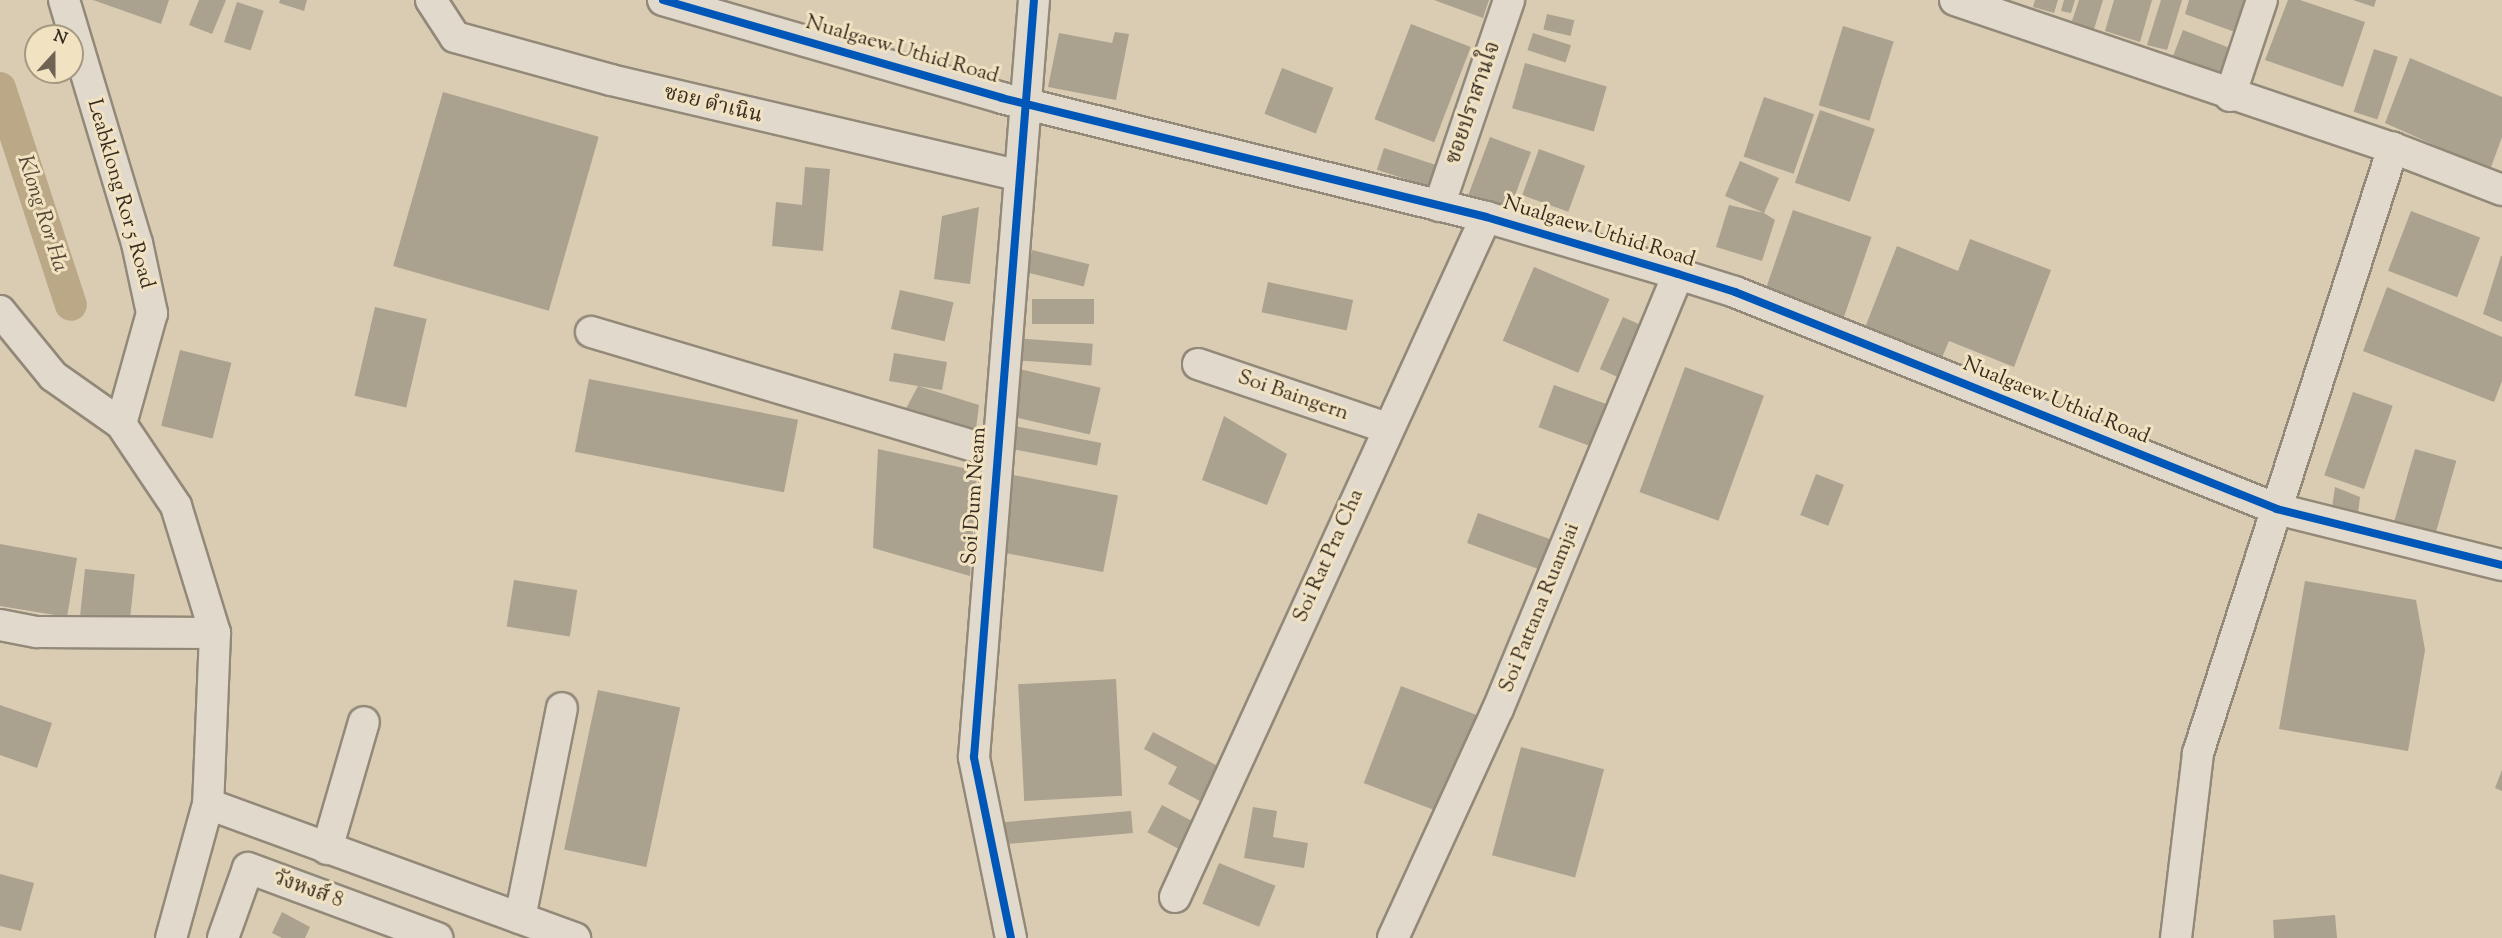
<!DOCTYPE html>
<html>
<head>
<meta charset="utf-8">
<style>
	body { margin:0 }
	#map { position:relative; width:2502px; height:938px; overflow:hidden; background:#d9ccb2; font-family:"Sorts Mill Goudy","Noto Serif Thai",serif }
	div>[style] { position:absolute }
	[style*='--x'] { left:calc(var(--x)*1px); top:calc(var(--y)*1px); width:calc(var(--w)*1px); rotate:calc(var(--a)*1deg) }
	.canal>* { height:32px; margin:-16px; padding:0 16px; transform-origin:16px; border-radius:16px; background:#baa887 }
	.building>* { inset:0; background:#aaa18f; transform-origin:0 0 }
	.roads { filter:drop-shadow(2px 0 #928979) drop-shadow(-2px 0 #928979) drop-shadow(0 2px #928979) drop-shadow(0 -2px #928979) }
	.minor>* { height:30px; margin:-15px; padding:0 15px; transform-origin:15px; border-radius:15px; background:#e1dacc }
	.cycleway>* { height:8px; margin:-4px; padding:0 4px; transform-origin:4px; border-radius:4px; background:#0057b8 }
	span { translate:-50% -50%; white-space:nowrap; text-align:center; line-height:1.15; -webkit-text-stroke:6px #f1e2c2; paint-order:stroke }
	.street-label { font-size:21px; color:#362b20 }
	.water-label { font-size:22px; color:#544635; font-style:italic }
	.north { position:absolute; left:24px; top:24px; width:60px; height:60px; box-sizing:border-box; background:#f1e2c2; border:2px solid #a69981; border-radius:50%; rotate:21deg; font-size:16px; font-weight:700; line-height:24px; text-align:center; color:#362b20 }
	.north::after { content:''; display:block; margin:auto; width:21px; height:27px; background:#6f6353; clip-path:polygon(50% 0,100% 100%,50% 72%,0 100%) }
</style>
</head>
<body>
<div id="map">
	<div class="canal">
		<i style="--x:0;--y:88;--w:228;--a:71.9"></i>
	</div>
	<div class="building">
		<i style="clip-path:polygon(93px 0,169px 0,161px 24px)"></i>
		<i style="clip-path:polygon(199px 0,226px 0,212px 34px,189px 25px)"></i>
		<i style="clip-path:polygon(280px 0,307px 0,304px 11px,279px 3px)"></i>
		<i style="clip-path:polygon(1434px 0,1489px 0,1483px 18px)"></i>
		<i style="clip-path:polygon(2035px 0,2058px 0,2054px 13px,2033px 7px)"></i>
		<i style="clip-path:polygon(2064px 0,2075px 0,2071px 13px,2061px 11px)"></i>
		<i style="clip-path:polygon(2079px 0,2103px 0,2094px 29px,2072px 21px)"></i>
		<i style="clip-path:polygon(2114px 0,2152px 0,2140px 42px,2105px 31px)"></i>
		<i style="clip-path:polygon(2161px 0,2182px 0,2167px 50px,2147px 45px)"></i>
		<i style="clip-path:polygon(2189px 0,2246px 0,2235px 32px,2185px 14px)"></i>
		<i style="clip-path:polygon(2288px 0,2300px 0,2365px 22px,2343px 87px,2265px 60px)"></i>
		<i style="clip-path:polygon(2353px 0,2376px 0,2374px 7px)"></i>
		<i style="left:237px;top:2px;width:28px;height:42px;rotate:18deg"></i>
		<i style="left:1547px;top:14px;width:28px;height:16px;rotate:13deg"></i>
		<i style="left:1411px;top:24px;width:64px;height:102px;rotate:21deg"></i>
		<i style="left:1843px;top:26px;width:53px;height:83px;rotate:17deg"></i>
		<i style="left:2183px;top:30px;width:51px;height:30px;rotate:21deg"></i>
		<i style="clip-path:polygon(1115px 32px,1129px 34px,1116px 100px,1048px 87px,1059px 33px,1112px 43px)"></i>
		<i style="left:1533px;top:33px;width:40px;height:18px;rotate:18deg"></i>
		<i style="left:2374px;top:49px;width:25px;height:66px;rotate:18deg"></i>
		<i style="clip-path:polygon(2410px 58px,2502px 97px,2502px 137px,2490px 170px,2385px 123px)"></i>
		<i style="left:1525px;top:63px;width:85px;height:47px;rotate:16deg"></i>
		<i style="left:1282px;top:68px;width:55px;height:49px;rotate:21deg"></i>
		<i style="left:443px;top:92px;width:162px;height:181px;rotate:16deg"></i>
		<i style="left:1764px;top:97px;width:53px;height:63px;rotate:19deg"></i>
		<i style="left:1820px;top:110px;width:58px;height:77px;rotate:19deg"></i>
		<i style="clip-path:polygon(1490px 137px,1531px 152px,1514px 198px,1563px 216px,1557px 234px,1466px 201px)"></i>
		<i style="left:1384px;top:148px;width:62px;height:23px;rotate:18deg"></i>
		<i style="left:1539px;top:149px;width:49px;height:49px;rotate:20deg"></i>
		<i style="clip-path:polygon(1740px 161px,1779px 178px,1764px 213px,1775px 220px,1762px 261px,1716px 247px,1729px 205px,1764px 213px,1725px 196px)"></i>
		<i style="clip-path:polygon(805px 167px,830px 169px,823px 251px,772px 246px,776px 202px,802px 205px)"></i>
		<i style="clip-path:polygon(979px 207px,970px 284px,934px 279px,942px 216px)"></i>
		<i style="left:1793px;top:210px;width:83px;height:88px;rotate:19deg"></i>
		<i style="left:2411px;top:211px;width:74px;height:64px;rotate:21deg"></i>
		<i style="clip-path:polygon(1621px 231px,1637px 238px,1632px 250px,1618px 244px)"></i>
		<i style="clip-path:polygon(1970px 239px,2051px 270px,2014px 367px,1949px 341px,1941px 360px,1864px 330px,1897px 246px,1958px 271px)"></i>
		<i style="left:1032px;top:250px;width:59px;height:23px;rotate:14deg"></i>
		<i style="clip-path:polygon(2501px 256px,2502px 256px,2502px 322px,2483px 314px)"></i>
		<i style="left:1534px;top:267px;width:82px;height:80px;rotate:23deg"></i>
		<i style="left:1268px;top:282px;width:87px;height:31px;rotate:12deg"></i>
		<i style="clip-path:polygon(2387px 287px,2502px 337px,2502px 381px,2494px 402px,2363px 351px)"></i>
		<i style="left:900px;top:290px;width:55px;height:40px;rotate:13deg"></i>
		<i style="left:1094px;top:299px;width:25px;height:62px;rotate:90deg"></i>
		<i style="left:375px;top:307px;width:53px;height:91px;rotate:13deg"></i>
		<i style="left:1623px;top:317px;width:22px;height:57px;rotate:24deg"></i>
		<i style="left:1012px;top:338px;width:81px;height:22px;rotate:4deg"></i>
		<i style="left:180px;top:350px;width:53px;height:78px;rotate:14deg"></i>
		<i style="clip-path:polygon(894px 353px,947px 362px,942px 390px,918px 386px,979px 405px,975px 437px,902px 416px,918px 386px,889px 381px)"></i>
		<i style="left:1011px;top:367px;width:92px;height:48px;rotate:13deg"></i>
		<i style="left:1685px;top:367px;width:84px;height:133px;rotate:20deg"></i>
		<i style="left:589px;top:379px;width:213px;height:74px;rotate:11deg"></i>
		<i style="left:1554px;top:385px;width:65px;height:45px;rotate:20deg"></i>
		<i style="left:2353px;top:392px;width:42px;height:88px;rotate:19deg"></i>
		<i style="clip-path:polygon(1224px 416px,1287px 454px,1267px 505px,1202px 480px)"></i>
		<i style="left:1009px;top:425px;width:94px;height:23px;rotate:11deg"></i>
		<i style="clip-path:polygon(878px 449px,977px 471px,970px 576px,873px 548px)"></i>
		<i style="left:2415px;top:449px;width:43px;height:76px;rotate:16deg"></i>
		<i style="left:1816px;top:474px;width:30px;height:44px;rotate:21deg"></i>
		<i style="left:1013px;top:475px;width:107px;height:78px;rotate:11deg"></i>
		<i style="clip-path:polygon(2335px 487px,2360px 497px,2358px 514px,2332px 508px)"></i>
		<i style="left:1478px;top:513px;width:85px;height:32px;rotate:20deg"></i>
		<i style="clip-path:polygon(0 544px,77px 558px,67px 617px,0 606px)"></i>
		<i style="left:85px;top:569px;width:50px;height:46px;rotate:6deg"></i>
		<i style="left:514px;top:580px;width:64px;height:47px;rotate:9deg"></i>
		<i style="clip-path:polygon(2305px 581px,2416px 600px,2425px 650px,2408px 751px,2279px 729px)"></i>
		<i style="left:1116px;top:679px;width:117px;height:98px;rotate:87deg"></i>
		<i style="left:1401px;top:686px;width:81px;height:104px;rotate:21deg"></i>
		<i style="left:598px;top:690px;width:84px;height:163px;rotate:12deg"></i>
		<i style="clip-path:polygon(0 705px,52px 723px,37px 768px,0 755px)"></i>
		<i style="clip-path:polygon(1153px 732px,1218px 766px,1200px 801px,1168px 784px,1177px 767px,1144px 749px)"></i>
		<i style="left:1521px;top:747px;width:86px;height:112px;rotate:15deg"></i>
		<i style="clip-path:polygon(2502px 770px,2502px 791px,2495px 788px)"></i>
		<i style="left:1162px;top:805px;width:36px;height:31px;rotate:28deg"></i>
		<i style="clip-path:polygon(1253px 807px,1277px 811px,1273px 837px,1308px 843px,1304px 868px,1244px 858px)"></i>
		<i style="left:1131px;top:811px;width:22px;height:132px;rotate:85deg"></i>
		<i style="left:1219px;top:863px;width:61px;height:44px;rotate:22deg"></i>
		<i style="clip-path:polygon(0 874px,34px 883px,21px 931px,0 926px)"></i>
		<i style="clip-path:polygon(282px 912px,310px 927px,305px 938px,282px 938px,272px 933px)"></i>
		<i style="clip-path:polygon(2335px 915px,2337px 938px,2274px 938px,2273px 920px)"></i>
	</div>
	<div class="roads">
		<div class="minor">
			<i style="--x:64;--y:0;--w:254;--a:73.3"></i>
			<i style="--x:137;--y:243;--w:72;--a:77.9"></i>
			<i style="--x:152;--y:313;--w:115;--a:105.6"></i>
			<i style="--x:431;--y:0;--w:44;--a:57"></i>
			<i style="--x:455;--y:37;--w:162;--a:15.4"></i>
			<i style="--x:611;--y:80;--w:417;--a:13.2"></i>
			<i style="--x:663;--y:0;--w:353;--a:16.1"></i>
			<i style="--x:1002;--y:98;--w:498;--a:13.8"></i>
			<i style="--x:1486;--y:217;--w:200;--a:16.5"></i>
			<i style="--x:1678;--y:274;--w:60;--a:17.5"></i>
			<i style="--x:1735;--y:292;--w:584;--a:21.82"></i>
			<i style="--x:2277;--y:509;--w:232;--a:14"></i>
			<i style="--x:1955;--y:0;--w:462;--a:18.7"></i>
			<i style="--x:2393;--y:148;--w:117;--a:21.1"></i>
			<i style="--x:2230;--y:96;--w:101;--a:-71.6"></i>
			<i style="--x:1439;--y:206;--w:218;--a:-71.2"></i>
			<i style="--x:0;--y:311;--w:84;--a:50.8"></i>
			<i style="--x:53;--y:376;--w:83;--a:35.2"></i>
			<i style="--x:121;--y:424;--w:99;--a:56.1"></i>
			<i style="--x:176;--y:506;--w:133;--a:72.9"></i>
			<i style="--x:215;--y:633;--w:171;--a:92.3"></i>
			<i style="--x:208;--y:804;--w:139;--a:105.4"></i>
			<i style="--x:591;--y:332;--w:423;--a:16.6"></i>
			<i style="--x:1198;--y:364;--w:200;--a:18.7"></i>
			<i style="--x:0;--y:625;--w:38;--a:11"></i>
			<i style="--x:37;--y:632;--w:178;--a:0.3"></i>
			<i style="--x:208;--y:804;--w:391;--a:20.1"></i>
			<i style="--x:327;--y:849;--w:132;--a:-73.8"></i>
			<i style="--x:1175;--y:897;--w:748;--a:-65.42"></i>
			<i style="--x:520;--y:918;--w:214;--a:-78.7"></i>
			<i style="--x:223;--y:938;--w:74;--a:-70.3"></i>
			<i style="--x:248;--y:868;--w:202;--a:20.3"></i>
			<i style="--x:1011;--y:938;--w:185;--a:-101.6"></i>
			<i style="--x:974;--y:757;--w:759;--a:-85.47"></i>
			<i style="--x:1393;--y:938;--w:252;--a:-65.4"></i>
			<i style="--x:1498;--y:709;--w:471;--a:-67.5"></i>
			<i style="--x:2176;--y:938;--w:186;--a:-83.2"></i>
			<i style="--x:2198;--y:753;--w:636;--a:-72.14"></i>
		</div>
	</div>
	<div class="cycleway">
		<i style="--x:663;--y:0;--w:353;--a:16.1"></i>
		<i style="--x:1002;--y:98;--w:498;--a:13.8"></i>
		<i style="--x:1486;--y:217;--w:200;--a:16.5"></i>
		<i style="--x:1678;--y:274;--w:60;--a:17.5"></i>
		<i style="--x:1735;--y:292;--w:584;--a:21.82"></i>
		<i style="--x:2277;--y:509;--w:232;--a:14"></i>
		<i style="--x:1011;--y:938;--w:185;--a:-101.6"></i>
		<i style="--x:974;--y:757;--w:759;--a:-85.47"></i>
	</div>
	<div class="street-label">
		<span style="left:902px;top:50px;rotate:16deg">Nualgaew Uthid Road</span>
		<span style="left:1474px;top:103px;rotate:-71deg">ซอยปราสานใจ</span>
		<span style="left:713px;top:105px;rotate:14deg">ซอย ดำเนิน</span>
		<span style="left:120px;top:194px;rotate:74deg">Leabklong Ror 5 Road</span>
		<span style="left:1599px;top:232px;rotate:17deg">Nualgaew Uthid Road</span>
		<span style="left:1293px;top:396px;rotate:19deg">Soi Baingern</span>
		<span style="left:2056px;top:401px;rotate:22deg">Nualgaew Uthid Road</span>
		<span style="left:975px;top:496px;rotate:-86deg">Soi Dum Neam</span>
		<span style="left:1329px;top:556px;rotate:-66deg">Soi Rat Pra Cha</span>
		<span style="left:1540px;top:608px;rotate:-68deg">Soi Pattana Ruamjai</span>
		<span style="left:308px;top:890px;rotate:20deg">วังหงส์ 8</span>
	</div>
	<div class="water-label">
		<span style="left:41px;top:214px;rotate:72deg">Klong Ror Ha</span>
	</div>
	<div class="north">N</div>
</div>
</body>
</html>
